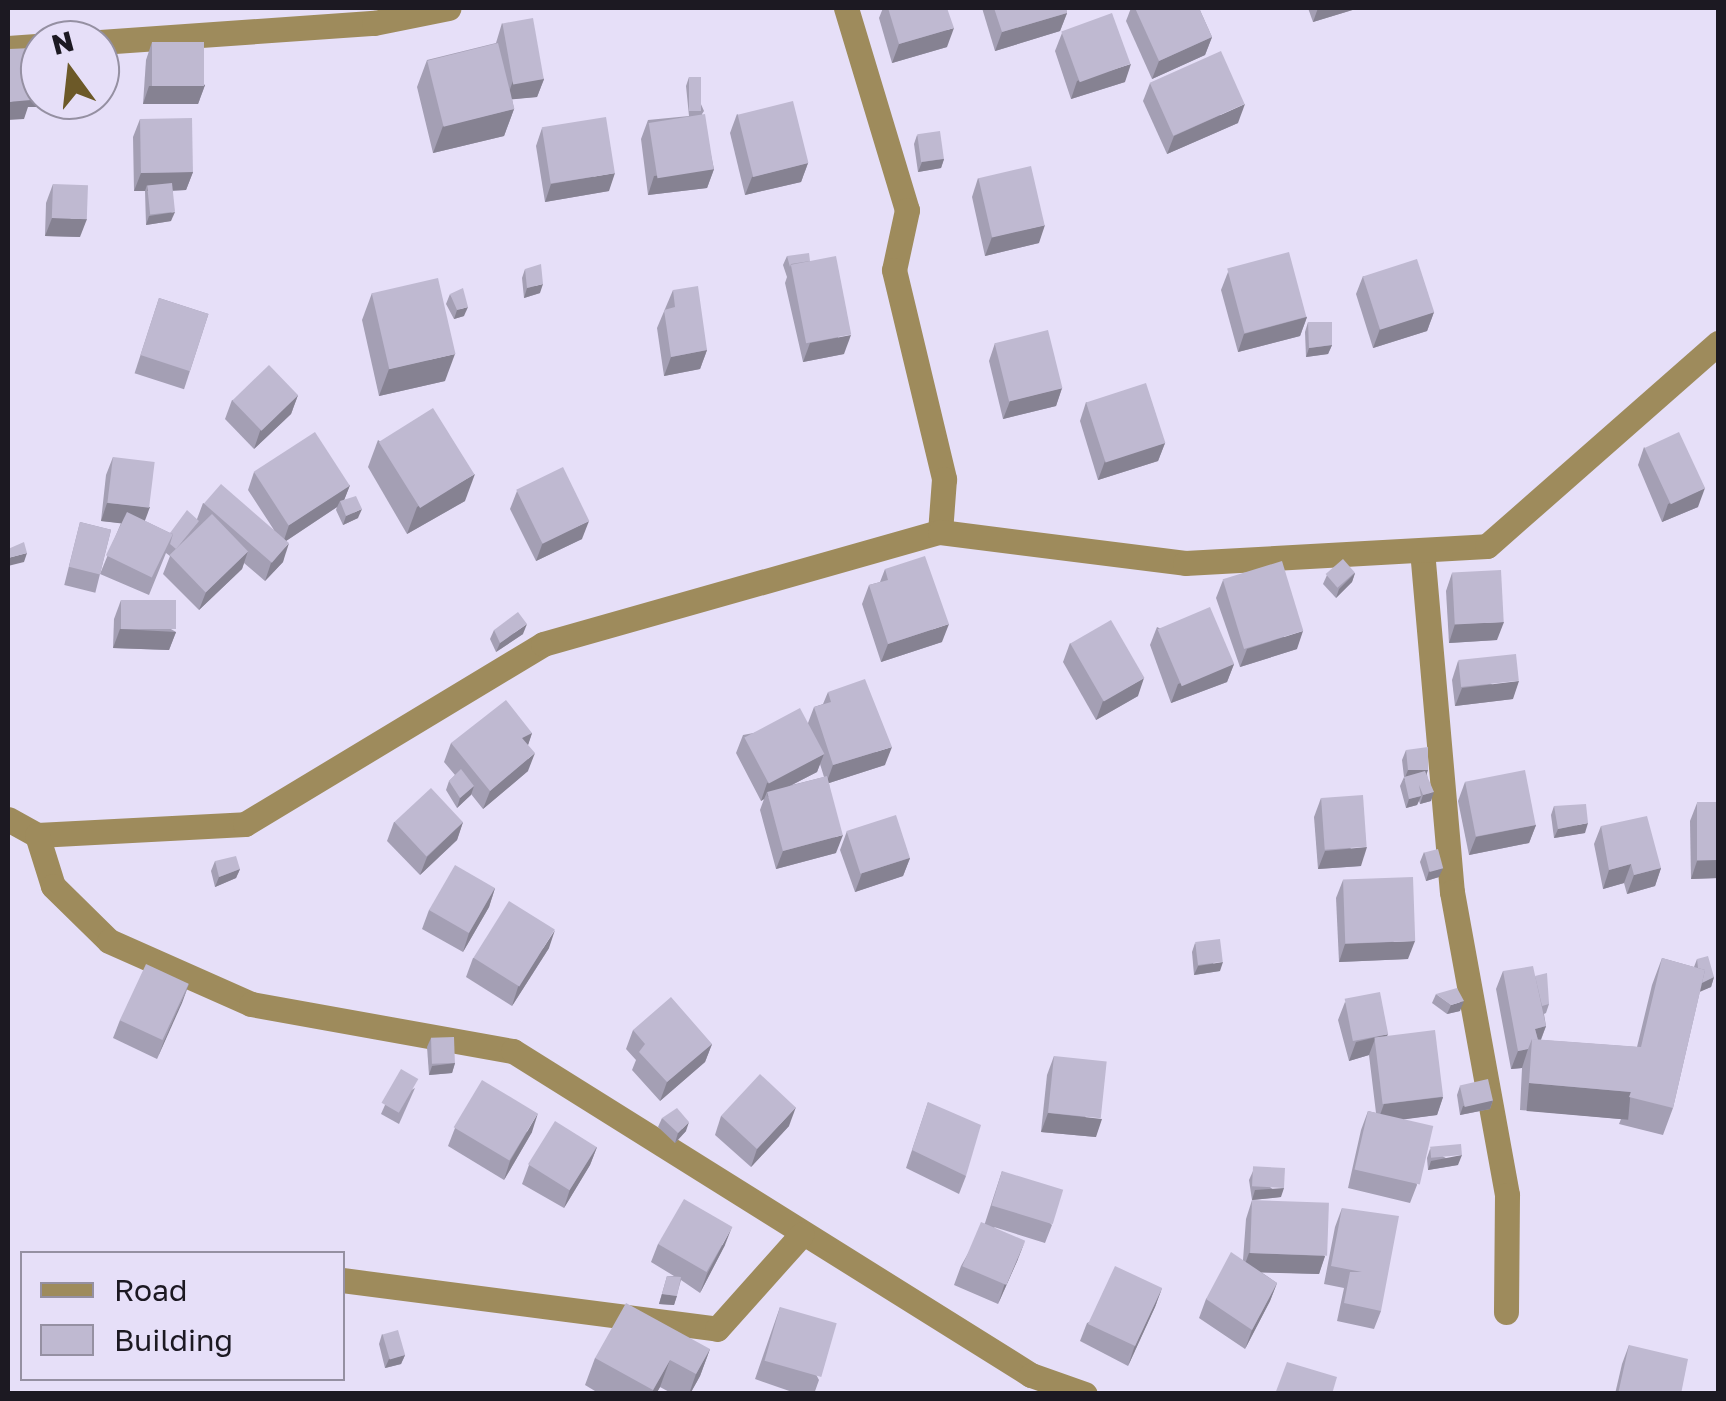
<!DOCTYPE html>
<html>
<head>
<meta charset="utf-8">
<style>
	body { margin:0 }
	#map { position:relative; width:1726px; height:1401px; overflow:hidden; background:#e6dff8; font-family:"Golos Text",sans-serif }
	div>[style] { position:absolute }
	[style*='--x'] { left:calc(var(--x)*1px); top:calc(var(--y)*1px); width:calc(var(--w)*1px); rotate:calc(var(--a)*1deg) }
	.street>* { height:25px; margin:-12.5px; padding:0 12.5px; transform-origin:12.5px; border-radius:12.5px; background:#9e8b5c }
	.wall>* { inset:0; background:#a49fb4; transform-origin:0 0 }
	.shaded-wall>* { inset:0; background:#868292; transform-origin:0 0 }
	.building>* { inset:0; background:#bfb9d1; transform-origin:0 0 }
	span { translate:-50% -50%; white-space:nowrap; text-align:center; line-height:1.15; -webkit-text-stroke:9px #e6dff8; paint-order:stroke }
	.frame { position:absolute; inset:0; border:10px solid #1c1922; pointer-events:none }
	.legend { position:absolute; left:20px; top:1251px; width:325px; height:130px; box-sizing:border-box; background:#e6dff8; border:2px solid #9590a2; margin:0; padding:12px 18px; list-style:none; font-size:30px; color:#1c1922 }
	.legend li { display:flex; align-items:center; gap:20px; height:50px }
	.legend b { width:50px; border:2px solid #9590a2 }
	.north { position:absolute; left:20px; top:20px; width:100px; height:100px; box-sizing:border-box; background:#e6dff8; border:2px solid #9590a2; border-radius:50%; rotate:345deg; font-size:28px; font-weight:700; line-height:40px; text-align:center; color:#1c1922 }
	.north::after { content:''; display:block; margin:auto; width:35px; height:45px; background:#6c5928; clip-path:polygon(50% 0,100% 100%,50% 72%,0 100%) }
</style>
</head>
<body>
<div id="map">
	<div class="street">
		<i style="--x:846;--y:8;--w:211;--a:73.2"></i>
		<i style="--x:907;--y:210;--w:61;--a:102.2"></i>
		<i style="--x:894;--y:270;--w:215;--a:76.5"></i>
		<i style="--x:944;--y:479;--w:53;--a:94.3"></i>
		<i style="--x:100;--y:42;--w:275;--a:-4"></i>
		<i style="--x:374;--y:23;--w:76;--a:-11.3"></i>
		<i style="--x:8;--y:48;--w:32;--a:-4"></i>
		<i style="--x:1422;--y:550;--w:343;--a:85"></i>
		<i style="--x:1452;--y:892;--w:308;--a:79.7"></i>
		<i style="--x:1507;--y:1195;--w:117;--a:90.5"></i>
		<i style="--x:8;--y:819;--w:33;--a:29"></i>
		<i style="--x:37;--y:835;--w:208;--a:-3"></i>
		<i style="--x:245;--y:824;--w:348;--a:-31.1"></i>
		<i style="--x:543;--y:644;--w:412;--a:-15.8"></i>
		<i style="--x:940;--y:532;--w:247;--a:7.2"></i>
		<i style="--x:1185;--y:563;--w:302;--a:-3.2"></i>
		<i style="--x:1487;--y:546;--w:308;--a:-41.3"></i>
		<i style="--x:37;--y:835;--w:53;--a:72.6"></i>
		<i style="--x:53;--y:886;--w:78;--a:44.5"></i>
		<i style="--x:109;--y:941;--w:155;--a:23.9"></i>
		<i style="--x:251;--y:1004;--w:266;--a:10.2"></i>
		<i style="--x:513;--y:1051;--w:611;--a:32.03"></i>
		<i style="--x:1031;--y:1375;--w:57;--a:19.4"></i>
		<i style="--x:342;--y:1280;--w:378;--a:7.4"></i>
		<i style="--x:717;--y:1329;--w:127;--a:-48.2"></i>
	</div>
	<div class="wall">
		<i style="clip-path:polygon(883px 8px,947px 8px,947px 47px,892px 63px,879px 18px)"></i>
		<i style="clip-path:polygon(982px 8px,1066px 8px,1067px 13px,1060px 31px,995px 51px)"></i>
		<i style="clip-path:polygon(1131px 8px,1199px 8px,1212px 37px,1205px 55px,1152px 79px,1126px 21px)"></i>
		<i style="clip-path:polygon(1308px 8px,1359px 8px,1313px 22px)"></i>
		<i style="clip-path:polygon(502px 23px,544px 79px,537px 97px,512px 99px,514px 109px,504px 136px,433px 153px,417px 87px,427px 60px,496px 43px)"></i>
		<i style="clip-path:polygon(1062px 33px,1125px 82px,1071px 99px,1055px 51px)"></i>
		<i style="clip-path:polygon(152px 42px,205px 85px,198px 104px,143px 104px,146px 60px)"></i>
		<i style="clip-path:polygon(689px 77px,704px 111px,702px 114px,714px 169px,707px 188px,648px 195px,641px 139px,648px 120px,689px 116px,686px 86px)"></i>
		<i style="clip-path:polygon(1150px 83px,1238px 123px,1167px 154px,1143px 101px)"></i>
		<i style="clip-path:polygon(737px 114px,808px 163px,801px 182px,745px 195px,730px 133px)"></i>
		<i style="clip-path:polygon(140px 119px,193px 172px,186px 190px,173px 191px,171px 221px,146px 225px,145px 191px,134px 191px,133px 137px)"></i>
		<i style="clip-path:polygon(542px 128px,609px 191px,545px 202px,536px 146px)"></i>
		<i style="clip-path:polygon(917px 135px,944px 159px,941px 168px,918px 172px,914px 144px)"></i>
		<i style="clip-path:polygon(978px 178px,1039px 243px,985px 256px,972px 197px)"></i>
		<i style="clip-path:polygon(53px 184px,80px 237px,45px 236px,46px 203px)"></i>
		<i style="clip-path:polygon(787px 256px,810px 261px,844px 354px,803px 362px,785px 283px,787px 277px,783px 265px)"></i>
		<i style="clip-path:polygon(525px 269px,540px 293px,524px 298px,522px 278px)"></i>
		<i style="clip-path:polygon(1228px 272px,1307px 317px,1300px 336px,1238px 352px,1221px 290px)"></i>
		<i style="clip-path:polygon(1363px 276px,1434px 312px,1427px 331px,1373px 348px,1356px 294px)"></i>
		<i style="clip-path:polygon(673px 290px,707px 350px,700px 369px,664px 376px,657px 328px)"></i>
		<i style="clip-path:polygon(372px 293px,445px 381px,379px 396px,362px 320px)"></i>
		<i style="clip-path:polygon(450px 294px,464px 316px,454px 319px,446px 304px)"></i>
		<i style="left:159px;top:298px;width:52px;height:79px;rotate:18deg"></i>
		<i style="clip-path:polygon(1308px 322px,1332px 345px,1328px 354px,1306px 357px,1305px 332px)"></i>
		<i style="clip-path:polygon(995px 343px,1062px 388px,1056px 406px,1003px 419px,989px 361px)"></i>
		<i style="clip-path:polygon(298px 395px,291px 414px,254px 449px,225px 419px,232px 400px)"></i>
		<i style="clip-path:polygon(1086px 402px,1165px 443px,1158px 461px,1098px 480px,1080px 421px)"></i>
		<i style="clip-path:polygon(378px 440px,465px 501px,407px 534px,368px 467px)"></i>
		<i style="clip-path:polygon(1644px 447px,1698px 507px,1662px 522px,1638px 465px)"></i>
		<i style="clip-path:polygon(113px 457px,145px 521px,170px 533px,197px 519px,203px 503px,274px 530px,248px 490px,254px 472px,350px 485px,344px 500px,358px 518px,343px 525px,336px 510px,337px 507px,286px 541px,283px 562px,265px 581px,244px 563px,242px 569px,199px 610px,163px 574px,170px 556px,166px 553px,149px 595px,100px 574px,121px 523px,101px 521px,106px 475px)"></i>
		<i style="clip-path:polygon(517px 491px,582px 539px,536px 561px,510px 509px)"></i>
		<i style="left:80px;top:522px;width:32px;height:65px;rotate:14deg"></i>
		<i style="clip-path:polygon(885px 569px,942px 642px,881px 662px,862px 604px,869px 585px,880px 582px)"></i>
		<i style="clip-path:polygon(1355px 573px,1352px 582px,1336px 598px,1323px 584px,1327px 575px)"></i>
		<i style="clip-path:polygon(1452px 573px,1497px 640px,1449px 643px,1446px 591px)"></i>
		<i style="clip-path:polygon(1223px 580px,1297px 649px,1240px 667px,1216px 598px)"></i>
		<i style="clip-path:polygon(121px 600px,176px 632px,169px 650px,113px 648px,114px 619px)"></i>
		<i style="clip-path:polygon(1157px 627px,1234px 664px,1227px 682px,1171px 703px,1150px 645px)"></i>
		<i style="clip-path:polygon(494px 630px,523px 634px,496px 652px,490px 639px)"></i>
		<i style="clip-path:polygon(1070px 643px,1138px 696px,1096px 720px,1063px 662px)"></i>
		<i style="clip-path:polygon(1458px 661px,1513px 699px,1455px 706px,1452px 680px)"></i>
		<i style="clip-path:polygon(evenodd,828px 692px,885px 765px,829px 783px,836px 853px,776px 869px,760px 810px,764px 799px,761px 801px,736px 753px,743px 735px,808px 723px,814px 707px,823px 704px,828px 692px,820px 764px,824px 777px,792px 785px,817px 772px,820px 764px)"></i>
		<i style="clip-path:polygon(532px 733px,528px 745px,528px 771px,483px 809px,471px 794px,457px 808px,446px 790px,449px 781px,455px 775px,444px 762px,451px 743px)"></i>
		<i style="clip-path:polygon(1406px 750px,1427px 774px,1431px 801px,1420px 804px,1419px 801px,1417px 805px,1406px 808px,1400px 786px,1404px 777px,1402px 760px)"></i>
		<i style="clip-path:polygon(1465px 782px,1536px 825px,1529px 843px,1469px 855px,1458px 801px)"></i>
		<i style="clip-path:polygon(1321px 798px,1361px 866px,1318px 869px,1314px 817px)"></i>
		<i style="clip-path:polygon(1718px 802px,1718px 878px,1691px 879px,1690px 821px,1697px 803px)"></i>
		<i style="clip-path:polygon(1554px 806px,1585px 833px,1554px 838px,1551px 815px)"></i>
		<i style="clip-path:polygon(394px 822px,463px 822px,457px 840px,420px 875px,387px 841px)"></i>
		<i style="clip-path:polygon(1601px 826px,1661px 868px,1655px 886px,1627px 894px,1624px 883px,1603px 889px,1594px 844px)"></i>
		<i style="clip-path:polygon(847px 831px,910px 858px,903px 876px,855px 892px,840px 850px)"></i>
		<i style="clip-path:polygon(1424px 852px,1439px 877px,1426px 881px,1420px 862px)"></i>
		<i style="clip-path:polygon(215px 861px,240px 869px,236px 878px,215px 887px,211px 871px)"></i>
		<i style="clip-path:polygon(1343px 880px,1408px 959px,1339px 962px,1336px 898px)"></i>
		<i style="clip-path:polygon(495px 888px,489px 907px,463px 952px,422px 929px,429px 910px)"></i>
		<i style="clip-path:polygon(1195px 943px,1220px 971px,1194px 975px,1192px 952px)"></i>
		<i style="clip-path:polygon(549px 948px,512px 1006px,466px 977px,473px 958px)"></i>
		<i style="clip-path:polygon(1662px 958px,1694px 967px,1697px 959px,1714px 977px,1711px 987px,1700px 991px,1673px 1108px,1663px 1135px,1619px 1124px,1621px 1119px,1520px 1110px,1522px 1068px,1511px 1069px,1496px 989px,1503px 971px,1535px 976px,1549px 1004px,1546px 1013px,1544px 1014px,1546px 1026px,1541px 1040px,1637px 1047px,1652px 985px)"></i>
		<i style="clip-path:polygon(189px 984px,157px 1059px,113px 1038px,120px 1020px)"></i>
		<i style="clip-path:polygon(1436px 994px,1460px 1011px,1447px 1014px,1432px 1003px)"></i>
		<i style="clip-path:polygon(1345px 1002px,1387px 1037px,1443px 1097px,1437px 1115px,1404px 1119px,1417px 1185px,1410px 1203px,1348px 1188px,1361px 1130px,1368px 1111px,1376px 1113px,1369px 1055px,1349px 1061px,1338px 1020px)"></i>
		<i style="clip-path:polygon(633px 1030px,712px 1044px,705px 1062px,660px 1101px,632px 1070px,636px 1060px,626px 1049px)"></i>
		<i style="clip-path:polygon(431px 1038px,455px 1063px,452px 1073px,429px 1075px,427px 1047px)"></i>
		<i style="clip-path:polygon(1054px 1056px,1096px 1137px,1041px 1132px,1047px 1075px)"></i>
		<i style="clip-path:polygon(1460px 1086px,1493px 1100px,1490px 1109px,1460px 1115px,1457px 1095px)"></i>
		<i style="clip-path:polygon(415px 1088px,399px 1124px,381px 1114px,385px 1105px)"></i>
		<i style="clip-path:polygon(928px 1102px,966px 1176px,959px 1194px,906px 1168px)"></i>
		<i style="clip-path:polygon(721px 1116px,789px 1126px,751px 1167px,715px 1135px)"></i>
		<i style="clip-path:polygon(662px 1118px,686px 1131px,675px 1143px,658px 1127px)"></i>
		<i style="clip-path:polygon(455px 1128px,532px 1132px,504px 1180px,448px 1146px)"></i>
		<i style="clip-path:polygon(597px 1147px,590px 1165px,564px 1208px,522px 1184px,529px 1165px)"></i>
		<i style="clip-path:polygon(1430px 1149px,1458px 1165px,1428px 1170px,1427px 1158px)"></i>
		<i style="clip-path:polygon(1002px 1171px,1052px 1225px,1045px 1243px,994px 1227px,1018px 1259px,998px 1304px,954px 1285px,961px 1266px,985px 1223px)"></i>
		<i style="clip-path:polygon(1253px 1171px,1281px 1197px,1252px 1200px,1249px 1180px)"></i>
		<i style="clip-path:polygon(1252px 1200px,1325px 1256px,1319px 1274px,1261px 1272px,1277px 1283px,1270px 1301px,1245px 1349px,1199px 1318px,1206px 1299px,1243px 1260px,1246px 1219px)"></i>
		<i style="clip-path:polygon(1342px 1208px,1381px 1311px,1374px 1329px,1337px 1321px,1344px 1288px,1324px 1284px,1335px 1227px)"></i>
		<i style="clip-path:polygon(658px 1244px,725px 1245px,700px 1293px,681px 1280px,674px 1305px,659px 1304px,667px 1276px,674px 1276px,651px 1262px)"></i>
		<i style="clip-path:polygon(1162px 1288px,1155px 1307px,1128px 1366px,1080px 1341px,1087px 1323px)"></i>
		<i style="clip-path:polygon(780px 1307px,819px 1380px,814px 1394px,798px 1394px,755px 1379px)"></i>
		<i style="clip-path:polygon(382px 1334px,405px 1355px,401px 1364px,385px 1368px,379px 1344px)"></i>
		<i style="clip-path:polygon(1629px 1345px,1681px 1394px,1615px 1394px,1622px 1364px)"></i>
		<i style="clip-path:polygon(710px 1349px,700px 1376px,690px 1394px,673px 1394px,660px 1387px,656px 1394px,600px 1394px,585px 1385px,595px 1358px)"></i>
	</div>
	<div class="shaded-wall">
		<i style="clip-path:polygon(1318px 8px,1359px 8px,1313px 22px)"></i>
		<i style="clip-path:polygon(1067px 13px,1060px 31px,995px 51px,1002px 32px)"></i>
		<i style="clip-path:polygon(954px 28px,947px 47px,892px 63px,899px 44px)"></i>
		<i style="clip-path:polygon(1212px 37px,1205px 55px,1152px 79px,1159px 61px)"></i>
		<i style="clip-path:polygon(1131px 64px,1125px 82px,1071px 99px,1077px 81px)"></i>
		<i style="clip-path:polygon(544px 79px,537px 97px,506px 100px,513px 81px)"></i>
		<i style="clip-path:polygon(205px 85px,198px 104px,143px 104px,149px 86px)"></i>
		<i style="clip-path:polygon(28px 98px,40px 98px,40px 100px,50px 100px,47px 107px,28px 107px,24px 119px,8px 120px,8px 102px)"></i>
		<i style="clip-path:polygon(1245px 104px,1238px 123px,1167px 154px,1174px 136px)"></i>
		<i style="clip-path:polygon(514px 109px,504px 136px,433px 153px,443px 126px)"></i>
		<i style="clip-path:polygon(944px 159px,941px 168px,918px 172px,922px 162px)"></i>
		<i style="clip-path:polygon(808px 163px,801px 182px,745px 195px,752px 177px)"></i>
		<i style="clip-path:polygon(714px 169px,707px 188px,648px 195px,654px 176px)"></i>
		<i style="clip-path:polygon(193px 172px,186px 190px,147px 191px,147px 185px,145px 191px,134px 191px,141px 173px)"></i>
		<i style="clip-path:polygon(615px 173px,609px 191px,545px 202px,551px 184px)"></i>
		<i style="clip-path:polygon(175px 212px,171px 221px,146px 225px,149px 216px)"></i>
		<i style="clip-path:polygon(52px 218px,87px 219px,80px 237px,45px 236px)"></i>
		<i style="clip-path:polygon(1045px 225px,1039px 243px,985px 256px,992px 237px)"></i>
		<i style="clip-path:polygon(543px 284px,540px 293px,524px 298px,527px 288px)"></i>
		<i style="clip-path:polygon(468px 307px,464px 316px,454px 319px,457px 310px)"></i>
		<i style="clip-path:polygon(1434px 312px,1427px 331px,1373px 348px,1380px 329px)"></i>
		<i style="clip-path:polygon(1307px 317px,1300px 336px,1238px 352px,1244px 334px)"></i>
		<i style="clip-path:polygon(851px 335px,844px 354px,803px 362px,810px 343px)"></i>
		<i style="clip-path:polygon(1332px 345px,1328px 354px,1306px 357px,1309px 348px)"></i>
		<i style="clip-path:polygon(707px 350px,700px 369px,664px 376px,671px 357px)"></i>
		<i style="clip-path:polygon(455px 354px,445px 381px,379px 396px,389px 369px)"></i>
		<i style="clip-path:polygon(1062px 388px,1056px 406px,1003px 419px,1010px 401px)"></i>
		<i style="clip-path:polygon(298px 395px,291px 414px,254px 449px,260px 431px)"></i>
		<i style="clip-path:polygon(1165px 443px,1158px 461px,1098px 480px,1105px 461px)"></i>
		<i style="clip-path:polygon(475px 474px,465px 501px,407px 534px,417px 507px)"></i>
		<i style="clip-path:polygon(350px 485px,343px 503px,340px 501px,337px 507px,283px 543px,289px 525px)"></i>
		<i style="clip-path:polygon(1705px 488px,1698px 507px,1662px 522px,1668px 504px)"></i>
		<i style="clip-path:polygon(107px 503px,150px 507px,143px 526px,101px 521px)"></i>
		<i style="clip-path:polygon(362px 509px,358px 518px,343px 525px,346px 516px)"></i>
		<i style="clip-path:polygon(589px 521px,582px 539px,536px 561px,543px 542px)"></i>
		<i style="clip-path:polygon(289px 543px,283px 562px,265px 581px,271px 563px)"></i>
		<i style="clip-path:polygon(248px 551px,242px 569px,199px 610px,206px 592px)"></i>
		<i style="clip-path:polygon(27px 553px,24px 562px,8px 566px,8px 558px)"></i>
		<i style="clip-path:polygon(1355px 573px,1352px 582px,1336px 598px,1339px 589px)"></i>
		<i style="clip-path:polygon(1504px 622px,1497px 640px,1449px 643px,1455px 624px)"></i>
		<i style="clip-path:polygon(527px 624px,523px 634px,496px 652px,500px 643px)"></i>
		<i style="clip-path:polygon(949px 624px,942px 642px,881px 662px,888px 644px)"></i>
		<i style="clip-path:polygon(120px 629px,176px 632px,169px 650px,113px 648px)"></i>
		<i style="clip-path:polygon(1303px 631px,1297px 649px,1240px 667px,1247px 649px)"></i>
		<i style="clip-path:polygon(1234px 664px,1227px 682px,1171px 703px,1178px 684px)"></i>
		<i style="clip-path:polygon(1144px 678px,1138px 696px,1096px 720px,1103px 701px)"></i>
		<i style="clip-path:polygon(1519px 681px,1513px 699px,1455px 706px,1462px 688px)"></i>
		<i style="clip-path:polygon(532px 733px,526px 751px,522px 738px)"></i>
		<i style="clip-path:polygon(892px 747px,885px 765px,826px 784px,833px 765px)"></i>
		<i style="clip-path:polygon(535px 753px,528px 771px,483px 809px,490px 791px)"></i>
		<i style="clip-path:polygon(824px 754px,817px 772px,768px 797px,767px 792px,764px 799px,761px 801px,767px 783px)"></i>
		<i style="clip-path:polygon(1408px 770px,1428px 770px,1425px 779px,1404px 780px)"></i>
		<i style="clip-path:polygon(474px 786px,471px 795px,457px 808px,460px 798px)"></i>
		<i style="clip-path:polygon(1434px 792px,1431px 801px,1420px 804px,1423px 795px)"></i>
		<i style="clip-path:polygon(1421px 796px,1417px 805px,1406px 808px,1409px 799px)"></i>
		<i style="clip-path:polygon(463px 822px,457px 840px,420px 875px,427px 857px)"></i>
		<i style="clip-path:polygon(1588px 823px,1585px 833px,1554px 838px,1558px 829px)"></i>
		<i style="clip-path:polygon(1536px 825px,1529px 843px,1469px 855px,1476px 837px)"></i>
		<i style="clip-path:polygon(843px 835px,836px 853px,776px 869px,783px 851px)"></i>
		<i style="clip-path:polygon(1367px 847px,1361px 866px,1318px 869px,1325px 851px)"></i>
		<i style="clip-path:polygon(910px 858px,903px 876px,855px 892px,862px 873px)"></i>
		<i style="clip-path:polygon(1718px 860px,1718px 878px,1691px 879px,1697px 861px)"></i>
		<i style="clip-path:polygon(1631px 864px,1624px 883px,1603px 889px,1609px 870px)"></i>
		<i style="clip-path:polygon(1443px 868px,1439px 877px,1426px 881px,1429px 871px)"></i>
		<i style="clip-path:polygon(1661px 868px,1655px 886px,1627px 894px,1634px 875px)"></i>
		<i style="clip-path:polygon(240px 869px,236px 878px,215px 887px,219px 877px)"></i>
		<i style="clip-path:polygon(495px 888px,489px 907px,463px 952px,469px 933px)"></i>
		<i style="clip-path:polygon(555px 930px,549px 948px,512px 1006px,518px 987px)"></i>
		<i style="clip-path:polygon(1415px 941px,1408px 959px,1339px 962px,1345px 944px)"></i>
		<i style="clip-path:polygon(1223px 962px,1220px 971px,1194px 975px,1198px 966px)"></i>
		<i style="clip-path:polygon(1714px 977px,1711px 987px,1695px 994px,1698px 984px)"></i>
		<i style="clip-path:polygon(189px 984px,182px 1003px,157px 1059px,164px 1041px)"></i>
		<i style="clip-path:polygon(1464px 1001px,1460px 1011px,1447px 1014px,1451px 1005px)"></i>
		<i style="clip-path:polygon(1546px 1026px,1539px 1044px,1535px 1029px)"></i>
		<i style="clip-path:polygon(1388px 1034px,1381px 1052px,1375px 1039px,1369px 1055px,1349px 1061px,1356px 1042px)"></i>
		<i style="clip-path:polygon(712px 1044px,705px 1062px,660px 1101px,667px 1082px)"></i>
		<i style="clip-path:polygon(1528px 1049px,1522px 1068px,1511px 1069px,1518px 1051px)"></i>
		<i style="clip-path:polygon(455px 1063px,452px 1073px,429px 1075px,432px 1066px)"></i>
		<i style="left:1529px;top:1083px;width:102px;height:28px;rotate:5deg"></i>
		<i style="clip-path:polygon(1443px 1097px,1437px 1115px,1377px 1123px,1384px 1104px)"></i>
		<i style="clip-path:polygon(1493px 1100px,1490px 1109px,1460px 1115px,1463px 1106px)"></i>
		<i style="clip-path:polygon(796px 1107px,789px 1126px,751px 1167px,757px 1149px)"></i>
		<i style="clip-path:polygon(538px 1113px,532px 1132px,504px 1180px,510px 1161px)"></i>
		<i style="clip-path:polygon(1048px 1113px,1102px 1119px,1096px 1137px,1041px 1132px)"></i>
		<i style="clip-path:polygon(689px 1122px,686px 1131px,675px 1143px,678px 1133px)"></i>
		<i style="clip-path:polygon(597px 1147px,590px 1165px,564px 1208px,570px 1189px)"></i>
		<i style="clip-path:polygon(1462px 1155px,1458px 1165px,1428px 1170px,1431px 1161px)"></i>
		<i style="clip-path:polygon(1284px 1188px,1281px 1197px,1252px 1200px,1255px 1190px)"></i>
		<i style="clip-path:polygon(732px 1227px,725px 1245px,700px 1293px,707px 1274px)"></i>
		<i style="clip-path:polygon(1025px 1241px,1018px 1259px,998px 1304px,1004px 1286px)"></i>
		<i style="clip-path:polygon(1249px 1253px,1325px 1256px,1319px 1274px,1242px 1272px)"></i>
		<i style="clip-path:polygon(1277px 1283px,1270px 1301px,1245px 1349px,1252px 1330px)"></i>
		<i style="clip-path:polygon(1162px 1288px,1155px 1307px,1128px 1366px,1134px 1348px)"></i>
		<i style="clip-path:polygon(662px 1294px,677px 1296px,674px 1305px,659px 1304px)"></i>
		<i style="clip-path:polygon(710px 1349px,700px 1376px,690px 1394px,689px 1394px,696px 1374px)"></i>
		<i style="clip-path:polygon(405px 1355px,401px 1364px,385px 1368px,389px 1359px)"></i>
		<i style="clip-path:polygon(670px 1360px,660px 1387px,656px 1394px,651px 1394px)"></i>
	</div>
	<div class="building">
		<i style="clip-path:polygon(888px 8px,947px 8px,954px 28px,899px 44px)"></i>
		<i style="clip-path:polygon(994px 8px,1066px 8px,1067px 13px,1002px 32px)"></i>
		<i style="clip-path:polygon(1135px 8px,1199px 8px,1212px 37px,1159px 61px)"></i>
		<i style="left:1112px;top:13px;width:54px;height:54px;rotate:70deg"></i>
		<i style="left:533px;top:18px;width:62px;height:31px;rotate:80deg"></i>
		<i style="clip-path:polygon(8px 37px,9px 49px,32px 48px,31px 100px,8px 102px)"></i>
		<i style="left:152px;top:42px;width:52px;height:44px"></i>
		<i style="left:498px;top:43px;width:68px;height:73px;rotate:76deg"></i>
		<i style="left:1221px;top:51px;width:58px;height:78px;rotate:66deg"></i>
		<i style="left:31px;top:75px;width:9px;height:23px"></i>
		<i style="left:689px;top:77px;width:12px;height:34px"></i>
		<i style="left:793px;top:101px;width:64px;height:57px;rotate:76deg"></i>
		<i style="left:705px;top:114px;width:56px;height:57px;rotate:81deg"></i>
		<i style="left:606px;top:117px;width:57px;height:65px;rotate:81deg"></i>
		<i style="left:192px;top:118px;width:54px;height:52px;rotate:89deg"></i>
		<i style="left:940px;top:131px;width:28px;height:23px;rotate:82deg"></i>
		<i style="left:1031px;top:166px;width:61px;height:54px;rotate:77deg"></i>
		<i style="left:172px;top:183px;width:29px;height:25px;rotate:84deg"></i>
		<i style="left:53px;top:184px;width:35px;height:34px;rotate:2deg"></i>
		<i style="left:1289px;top:252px;width:67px;height:64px;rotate:75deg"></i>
		<i style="clip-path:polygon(809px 253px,810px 261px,791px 264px,790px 267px,787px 256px)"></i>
		<i style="left:836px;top:256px;width:80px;height:46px;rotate:79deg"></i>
		<i style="left:1417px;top:259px;width:56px;height:57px;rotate:72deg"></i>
		<i style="clip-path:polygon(541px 264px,543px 284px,527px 288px,525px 269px)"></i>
		<i style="left:438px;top:278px;width:78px;height:68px;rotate:77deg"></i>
		<i style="clip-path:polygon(698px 286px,707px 350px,671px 357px,664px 310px,675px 307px,673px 290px)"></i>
		<i style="clip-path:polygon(463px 288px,468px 307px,457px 310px,450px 294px)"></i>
		<i style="left:159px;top:298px;width:52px;height:60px;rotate:18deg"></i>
		<i style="clip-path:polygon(1308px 322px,1332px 322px,1332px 345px,1309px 348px)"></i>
		<i style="left:1048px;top:330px;width:60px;height:55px;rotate:76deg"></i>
		<i style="left:269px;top:365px;width:42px;height:51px;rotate:46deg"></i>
		<i style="left:1146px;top:383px;width:63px;height:63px;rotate:72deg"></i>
		<i style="left:433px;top:408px;width:78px;height:64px;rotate:58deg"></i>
		<i style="left:315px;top:432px;width:64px;height:73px;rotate:57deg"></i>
		<i style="left:1679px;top:432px;width:62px;height:38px;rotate:65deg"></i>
		<i style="left:113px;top:457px;width:42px;height:46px;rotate:7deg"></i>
		<i style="left:563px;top:467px;width:60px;height:52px;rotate:64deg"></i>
		<i style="left:221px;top:484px;width:90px;height:26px;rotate:41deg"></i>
		<i style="clip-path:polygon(356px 496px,362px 509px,346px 516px,340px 501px)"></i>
		<i style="clip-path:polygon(187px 510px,199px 521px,176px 549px,170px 544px,173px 534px,170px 533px)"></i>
		<i style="left:127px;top:512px;width:51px;height:48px;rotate:26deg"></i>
		<i style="left:212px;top:514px;width:52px;height:59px;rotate:46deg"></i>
		<i style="left:80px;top:522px;width:32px;height:46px;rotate:14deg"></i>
		<i style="clip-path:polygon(24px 542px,27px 553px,8px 558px,8px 549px)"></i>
		<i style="clip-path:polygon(925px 556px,949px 624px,888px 644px,869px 585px,888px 580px,885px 569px)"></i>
		<i style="left:1343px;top:559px;width:18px;height:23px;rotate:49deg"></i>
		<i style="left:1282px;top:561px;width:73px;height:62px;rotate:73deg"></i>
		<i style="left:1501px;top:570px;width:52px;height:49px;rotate:87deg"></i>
		<i style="left:121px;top:600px;width:55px;height:29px"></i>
		<i style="left:1210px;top:607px;width:62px;height:57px;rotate:67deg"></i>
		<i style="clip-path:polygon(518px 612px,527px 624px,500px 643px,494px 630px)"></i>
		<i style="left:1111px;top:620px;width:67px;height:47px;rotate:60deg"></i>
		<i style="left:1516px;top:654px;width:27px;height:58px;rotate:84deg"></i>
		<i style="clip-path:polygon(865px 679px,892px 747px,833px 765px,814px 707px,831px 702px,828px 692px)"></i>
		<i style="clip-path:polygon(506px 700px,532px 733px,522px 738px,535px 753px,490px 791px,451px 743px)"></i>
		<i style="left:800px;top:708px;width:52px;height:63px;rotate:62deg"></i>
		<i style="clip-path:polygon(1428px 747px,1428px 770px,1408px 770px,1406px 750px)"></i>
		<i style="clip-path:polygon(461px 769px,474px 786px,460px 798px,449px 781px)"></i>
		<i style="left:1525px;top:770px;width:56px;height:61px;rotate:79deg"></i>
		<i style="clip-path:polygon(1425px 771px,1434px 792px,1423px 795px,1419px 785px,1421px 796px,1409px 799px,1404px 777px)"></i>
		<i style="left:827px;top:776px;width:61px;height:62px;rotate:75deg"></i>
		<i style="left:431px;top:788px;width:47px;height:50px;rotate:47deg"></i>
		<i style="left:1363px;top:795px;width:52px;height:42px;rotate:86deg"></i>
		<i style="left:1718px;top:802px;width:58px;height:21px;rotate:90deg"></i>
		<i style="clip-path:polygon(1586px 804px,1588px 823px,1558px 829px,1554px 806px)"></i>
		<i style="left:896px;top:815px;width:45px;height:52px;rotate:72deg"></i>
		<i style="clip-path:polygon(1647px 816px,1661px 868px,1634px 875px,1631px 864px,1609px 870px,1601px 826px)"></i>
		<i style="left:1438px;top:849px;width:20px;height:14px;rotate:75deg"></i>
		<i style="clip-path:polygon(236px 856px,240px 869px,219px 877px,215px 861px)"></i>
		<i style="left:455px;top:865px;width:46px;height:52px;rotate:30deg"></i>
		<i style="left:1413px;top:877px;width:64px;height:70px;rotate:88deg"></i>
		<i style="left:509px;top:901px;width:54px;height:67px;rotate:32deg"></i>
		<i style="left:1220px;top:939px;width:23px;height:25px;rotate:83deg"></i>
		<i style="clip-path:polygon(1708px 956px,1714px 977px,1702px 983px,1705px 970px,1698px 968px,1697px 959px)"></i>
		<i style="clip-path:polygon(1662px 958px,1705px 970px,1673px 1108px,1629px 1097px,1631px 1092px,1529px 1083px,1532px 1039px,1641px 1047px)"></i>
		<i style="left:146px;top:964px;width:47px;height:62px;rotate:25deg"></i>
		<i style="clip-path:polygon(1533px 966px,1546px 1026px,1535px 1029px,1538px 1040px,1532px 1039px,1528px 1049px,1518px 1051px,1503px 971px)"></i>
		<i style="clip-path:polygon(1547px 973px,1549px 1004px,1542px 1006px,1535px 976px)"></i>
		<i style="clip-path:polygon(1457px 988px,1464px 1001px,1451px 1005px,1436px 994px)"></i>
		<i style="left:1380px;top:992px;width:43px;height:36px;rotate:79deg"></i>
		<i style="clip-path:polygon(671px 997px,712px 1044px,667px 1082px,639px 1052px,645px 1044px,633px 1030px)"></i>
		<i style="left:1435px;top:1030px;width:67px;height:61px;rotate:83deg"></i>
		<i style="left:454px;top:1037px;width:26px;height:23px;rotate:88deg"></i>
		<i style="left:1054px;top:1056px;width:53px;height:57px;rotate:6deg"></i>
		<i style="left:401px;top:1069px;width:20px;height:39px;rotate:30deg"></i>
		<i style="left:760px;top:1074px;width:49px;height:57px;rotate:43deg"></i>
		<i style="left:1488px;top:1079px;width:22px;height:29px;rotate:77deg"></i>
		<i style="left:482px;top:1080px;width:65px;height:55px;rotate:31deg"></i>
		<i style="clip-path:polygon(928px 1102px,981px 1125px,966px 1176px,912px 1150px)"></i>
		<i style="clip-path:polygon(677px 1108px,689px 1122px,678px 1133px,662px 1118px)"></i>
		<i style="left:1368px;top:1111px;width:67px;height:60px;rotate:13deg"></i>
		<i style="left:555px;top:1121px;width:49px;height:51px;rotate:32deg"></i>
		<i style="left:1461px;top:1144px;width:11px;height:31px;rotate:85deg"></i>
		<i style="left:1285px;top:1168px;width:20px;height:32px;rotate:93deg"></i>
		<i style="left:1002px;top:1171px;width:64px;height:36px;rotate:17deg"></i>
		<i style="left:684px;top:1199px;width:56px;height:52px;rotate:30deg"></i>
		<i style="left:1252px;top:1200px;width:77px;height:53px;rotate:2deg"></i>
		<i style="clip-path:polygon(1342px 1208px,1399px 1216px,1381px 1311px,1344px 1303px,1350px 1272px,1362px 1272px,1331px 1266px)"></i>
		<i style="left:981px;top:1222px;width:48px;height:48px;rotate:23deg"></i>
		<i style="clip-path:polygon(1231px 1252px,1277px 1283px,1252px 1330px,1206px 1299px)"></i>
		<i style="left:1115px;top:1266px;width:52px;height:64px;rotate:25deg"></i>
		<i style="clip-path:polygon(667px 1276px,681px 1277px,677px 1296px,662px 1294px)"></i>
		<i style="clip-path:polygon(626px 1303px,710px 1349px,696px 1374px,670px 1360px,653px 1390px,595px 1358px)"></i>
		<i style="left:780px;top:1307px;width:59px;height:56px;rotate:16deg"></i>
		<i style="left:398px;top:1330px;width:26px;height:16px;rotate:74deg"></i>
		<i style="clip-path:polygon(1629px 1345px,1688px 1359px,1681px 1394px,1618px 1394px)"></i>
		<i style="clip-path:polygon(1287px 1362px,1337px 1377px,1332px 1394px,1275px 1394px)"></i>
	</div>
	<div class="frame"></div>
	<ul class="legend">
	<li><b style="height:12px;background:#9e8b5c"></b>Road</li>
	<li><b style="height:28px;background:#bfb9d1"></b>Building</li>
	</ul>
	<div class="north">N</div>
</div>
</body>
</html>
